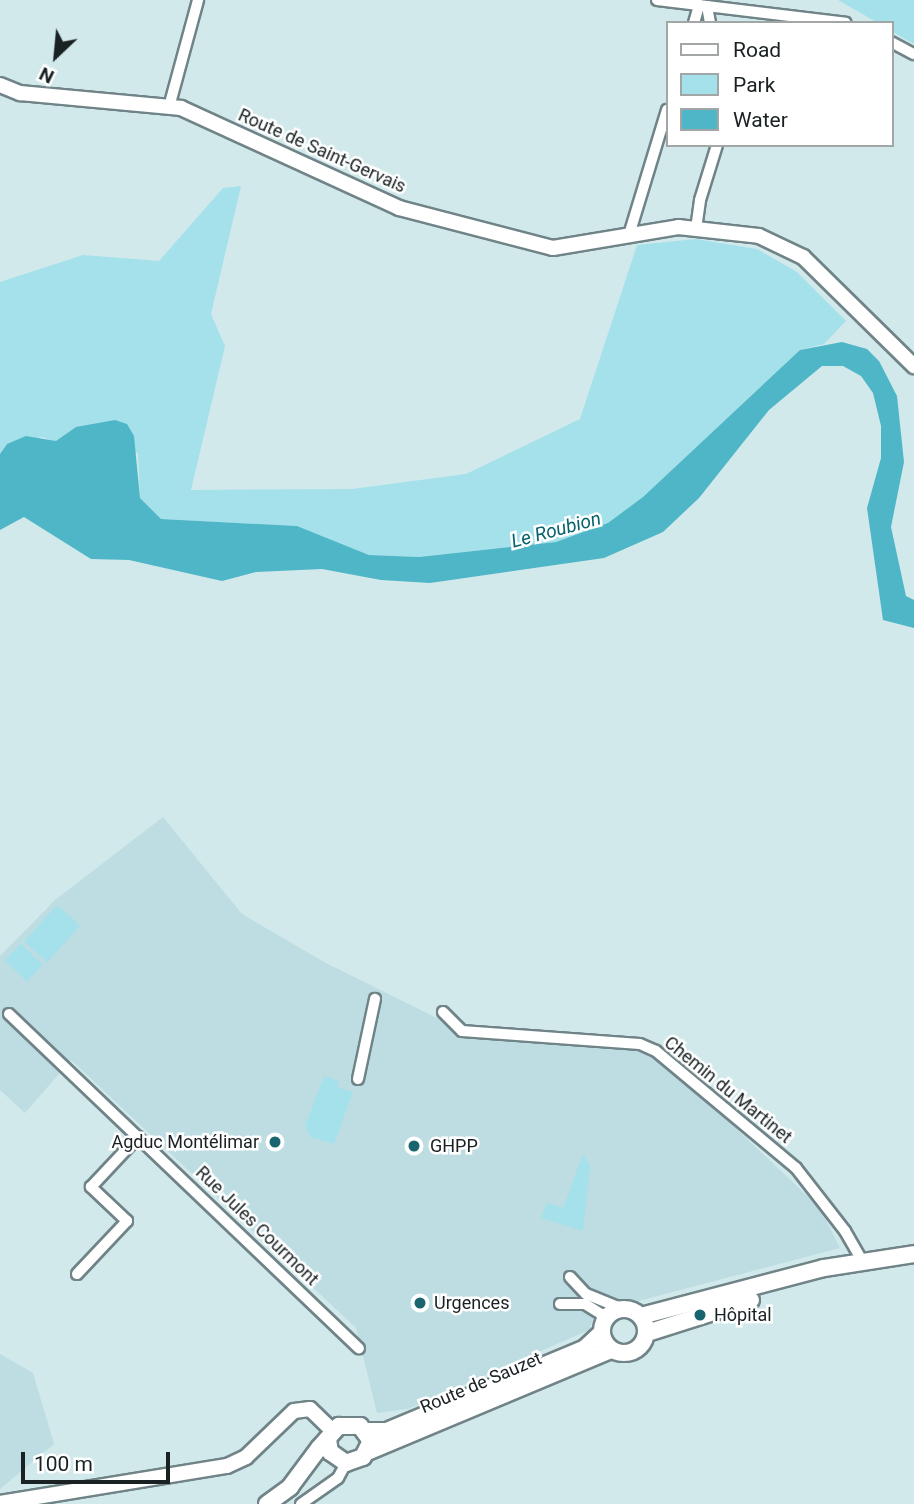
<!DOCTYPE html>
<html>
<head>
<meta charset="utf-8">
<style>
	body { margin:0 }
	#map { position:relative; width:914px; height:1504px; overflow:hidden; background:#d2e9ec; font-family:Roboto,sans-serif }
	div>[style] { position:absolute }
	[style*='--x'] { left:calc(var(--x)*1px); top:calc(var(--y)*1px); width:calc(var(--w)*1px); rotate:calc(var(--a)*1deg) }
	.built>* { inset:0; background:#bedde3 }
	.green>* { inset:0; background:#a4e1eb; transform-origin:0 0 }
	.water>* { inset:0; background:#4eb6c6 }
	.roads { filter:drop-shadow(2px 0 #708488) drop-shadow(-2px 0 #708488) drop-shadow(0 2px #708488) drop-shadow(0 -2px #708488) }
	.minor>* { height:10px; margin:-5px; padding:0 5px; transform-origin:5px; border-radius:5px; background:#fff }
	.tertiary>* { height:14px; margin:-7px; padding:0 7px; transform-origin:7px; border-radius:7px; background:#fff }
	.secondary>* { height:16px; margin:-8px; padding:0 8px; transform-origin:8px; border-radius:8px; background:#fff }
	.secondary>.ring { margin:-8px; padding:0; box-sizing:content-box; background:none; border:16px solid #fff; border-radius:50% }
	.dots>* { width:19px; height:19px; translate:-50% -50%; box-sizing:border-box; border:4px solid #fff; border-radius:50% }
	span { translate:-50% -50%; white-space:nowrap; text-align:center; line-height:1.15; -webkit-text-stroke:5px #fff; paint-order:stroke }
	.street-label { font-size:18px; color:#192123 }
	.poi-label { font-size:18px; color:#192123 }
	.right { translate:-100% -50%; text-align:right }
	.left { translate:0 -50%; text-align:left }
	.water-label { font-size:19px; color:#06626d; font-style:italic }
	.legend { position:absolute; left:666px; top:21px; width:228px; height:126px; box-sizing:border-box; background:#fff; border:2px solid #a3a6a7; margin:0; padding:9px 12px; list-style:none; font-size:21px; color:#192123 }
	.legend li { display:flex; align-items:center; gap:14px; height:35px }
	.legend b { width:35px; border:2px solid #a3a6a7 }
	.north { position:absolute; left:21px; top:21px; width:70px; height:70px; -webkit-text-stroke:5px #fff; paint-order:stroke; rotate:206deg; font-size:19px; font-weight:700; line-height:28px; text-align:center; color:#192123 }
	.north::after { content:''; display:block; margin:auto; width:24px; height:32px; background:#192123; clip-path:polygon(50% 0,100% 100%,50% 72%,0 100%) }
	.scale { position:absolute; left:21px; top:1452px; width:149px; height:32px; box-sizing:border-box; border:4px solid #192123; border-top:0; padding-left:9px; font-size:21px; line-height:24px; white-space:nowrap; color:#192123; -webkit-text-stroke:5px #fff; paint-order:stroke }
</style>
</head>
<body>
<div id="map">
	<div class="built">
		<i style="clip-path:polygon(163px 817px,242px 914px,326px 963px,459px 1029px,648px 1045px,820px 1208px,840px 1248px,612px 1308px,595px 1314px,589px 1330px,408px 1409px,377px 1413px,356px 1328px,71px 1060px,25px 1113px,0 1090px,0 956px,55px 900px)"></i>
		<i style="clip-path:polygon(0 1354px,33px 1373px,54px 1444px,0 1489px)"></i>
	</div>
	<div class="green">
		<i style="clip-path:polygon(838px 0,914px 0,914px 44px,891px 31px,891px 23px,878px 23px)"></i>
		<i style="clip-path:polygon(241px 186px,211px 314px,225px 346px,191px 490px,352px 489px,466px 474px,580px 419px,637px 245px,696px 239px,757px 249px,797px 272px,846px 321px,824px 344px,800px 350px,643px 497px,609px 523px,556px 542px,419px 557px,369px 555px,297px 526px,161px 519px,140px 498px,138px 453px,76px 427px,56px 442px,42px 437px,7px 444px,0 454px,0 282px,83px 255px,159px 261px,223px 188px)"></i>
		<i style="left:57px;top:905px;width:31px;height:49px;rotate:42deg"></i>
		<i style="left:21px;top:944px;width:30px;height:23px;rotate:44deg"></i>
		<i style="clip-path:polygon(324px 1076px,339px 1081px,337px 1087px,353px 1092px,334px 1144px,311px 1137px,305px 1126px)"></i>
		<i style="clip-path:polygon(583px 1154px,590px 1166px,583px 1231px,541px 1218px,547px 1203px,563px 1208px)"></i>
	</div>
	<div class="water">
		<i style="clip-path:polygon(842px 342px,867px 349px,879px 361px,897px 396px,904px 462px,891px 527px,906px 596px,914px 600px,914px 628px,883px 620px,867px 508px,881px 458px,881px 426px,873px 393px,861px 376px,843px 366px,822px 366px,769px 410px,699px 498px,663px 532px,604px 558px,430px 583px,381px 580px,322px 569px,256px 572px,222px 581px,129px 560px,91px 559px,24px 517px,0 530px,0 454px,7px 444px,26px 436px,56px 441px,76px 427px,115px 420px,127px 424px,134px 436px,140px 498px,161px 519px,297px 526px,369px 555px,419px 557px,556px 542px,608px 523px,643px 497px,800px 350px)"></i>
	</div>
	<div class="roads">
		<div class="minor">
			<i style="--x:657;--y:0;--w:190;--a:6.9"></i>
			<i style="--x:707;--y:6;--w:17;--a:80"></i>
			<i style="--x:694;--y:23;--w:19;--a:-74"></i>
			<i style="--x:891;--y:42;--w:26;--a:28"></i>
			<i style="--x:169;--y:107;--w:111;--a:-74.8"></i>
			<i style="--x:696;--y:229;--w:29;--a:-82"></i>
			<i style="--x:700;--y:200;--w:58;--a:-72.8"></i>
			<i style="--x:629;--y:235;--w:131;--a:-73.1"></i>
			<i style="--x:443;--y:1012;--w:27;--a:45"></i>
			<i style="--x:462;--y:1031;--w:178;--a:4.2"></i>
			<i style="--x:640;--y:1044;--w:17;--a:24"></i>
			<i style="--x:656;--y:1051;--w:182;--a:39.9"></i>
			<i style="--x:796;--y:1168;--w:80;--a:52.1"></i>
			<i style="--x:845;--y:1231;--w:38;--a:60"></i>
			<i style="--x:9;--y:1014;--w:484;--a:43.7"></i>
			<i style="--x:358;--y:1079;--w:82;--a:-78"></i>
			<i style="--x:77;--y:1274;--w:73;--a:-46.7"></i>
			<i style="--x:127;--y:1221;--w:50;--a:-136.6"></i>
			<i style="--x:91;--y:1187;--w:69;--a:-46.8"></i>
			<i style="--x:570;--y:1277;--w:23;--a:47"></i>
			<i style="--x:586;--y:1294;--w:45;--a:22"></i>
			<i style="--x:560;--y:1304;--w:25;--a:0"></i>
			<i style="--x:585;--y:1304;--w:19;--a:32"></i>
			<i style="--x:601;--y:1314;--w:10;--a:73"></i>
			<i style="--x:301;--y:1504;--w:45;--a:-35.1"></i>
			<i style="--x:338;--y:1478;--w:17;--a:-62"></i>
		</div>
		<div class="tertiary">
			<i style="--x:0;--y:85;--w:22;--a:22"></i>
			<i style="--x:20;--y:93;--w:162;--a:5.3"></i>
			<i style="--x:181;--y:108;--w:240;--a:24.6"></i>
			<i style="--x:399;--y:208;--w:159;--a:14.6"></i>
			<i style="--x:553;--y:248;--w:127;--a:-9.5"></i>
			<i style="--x:678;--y:227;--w:81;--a:6.3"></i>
			<i style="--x:759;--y:236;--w:49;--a:25.5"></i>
			<i style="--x:803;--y:257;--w:156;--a:44.5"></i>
			<i style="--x:0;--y:1503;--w:230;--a:-9.3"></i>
			<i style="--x:227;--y:1466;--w:21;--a:-25"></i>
			<i style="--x:246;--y:1457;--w:66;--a:-43.8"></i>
			<i style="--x:294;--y:1411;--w:16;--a:-7"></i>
			<i style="--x:310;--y:1409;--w:32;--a:44"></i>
		</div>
		<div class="secondary">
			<i class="ring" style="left:602px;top:1309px;width:28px;height:28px"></i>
			<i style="--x:641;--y:1316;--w:189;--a:-14.7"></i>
			<i style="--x:824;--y:1268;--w:91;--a:-8.8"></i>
			<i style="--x:647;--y:1333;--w:109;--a:-17.6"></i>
			<i style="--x:367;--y:1431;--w:20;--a:0"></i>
			<i style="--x:387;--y:1431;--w:215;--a:-22.7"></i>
			<i style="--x:585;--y:1348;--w:22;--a:-43"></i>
			<i style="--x:367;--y:1452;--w:264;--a:-22.7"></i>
			<i style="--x:267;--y:1504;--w:29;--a:-36"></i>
			<i style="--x:290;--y:1487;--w:49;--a:-53.4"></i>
			<i style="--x:319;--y:1448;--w:30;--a:-48"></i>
			<i style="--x:339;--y:1426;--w:21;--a:0"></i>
			<i style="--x:360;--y:1426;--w:19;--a:54"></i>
			<i style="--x:371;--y:1441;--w:18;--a:117"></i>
			<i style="--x:363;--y:1457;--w:18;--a:161"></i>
			<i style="--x:346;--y:1463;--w:19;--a:-145"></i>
			<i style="--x:330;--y:1452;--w:13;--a:-99"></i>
		</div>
	</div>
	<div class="dots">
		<i style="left:275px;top:1142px;background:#18646f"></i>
		<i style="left:414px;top:1146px;background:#18646f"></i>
		<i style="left:420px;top:1303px;background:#18646f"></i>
		<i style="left:700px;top:1315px;background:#18646f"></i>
	</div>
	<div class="street-label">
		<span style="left:322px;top:151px;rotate:24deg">Route de Saint-Gervais</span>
		<span style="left:728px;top:1090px;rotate:39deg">Chemin du Martinet</span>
		<span style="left:257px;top:1226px;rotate:44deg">Rue Jules Courmont</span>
		<span style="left:481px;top:1383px;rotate:-23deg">Route de Sauzet</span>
	</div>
	<div class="poi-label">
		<span class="right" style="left:259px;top:1142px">Agduc Montélimar</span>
		<span class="left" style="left:430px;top:1146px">GHPP</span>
		<span class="left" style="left:434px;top:1303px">Urgences</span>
		<span class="left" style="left:714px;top:1315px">Hôpital</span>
	</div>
	<div class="water-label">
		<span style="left:556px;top:530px;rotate:-15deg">Le Roubion</span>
	</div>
	<ul class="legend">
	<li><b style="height:9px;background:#fff"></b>Road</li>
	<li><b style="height:19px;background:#a4e1eb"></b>Park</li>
	<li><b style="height:19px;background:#4eb6c6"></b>Water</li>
	</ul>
	<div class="north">N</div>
	<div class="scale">100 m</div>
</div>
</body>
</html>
